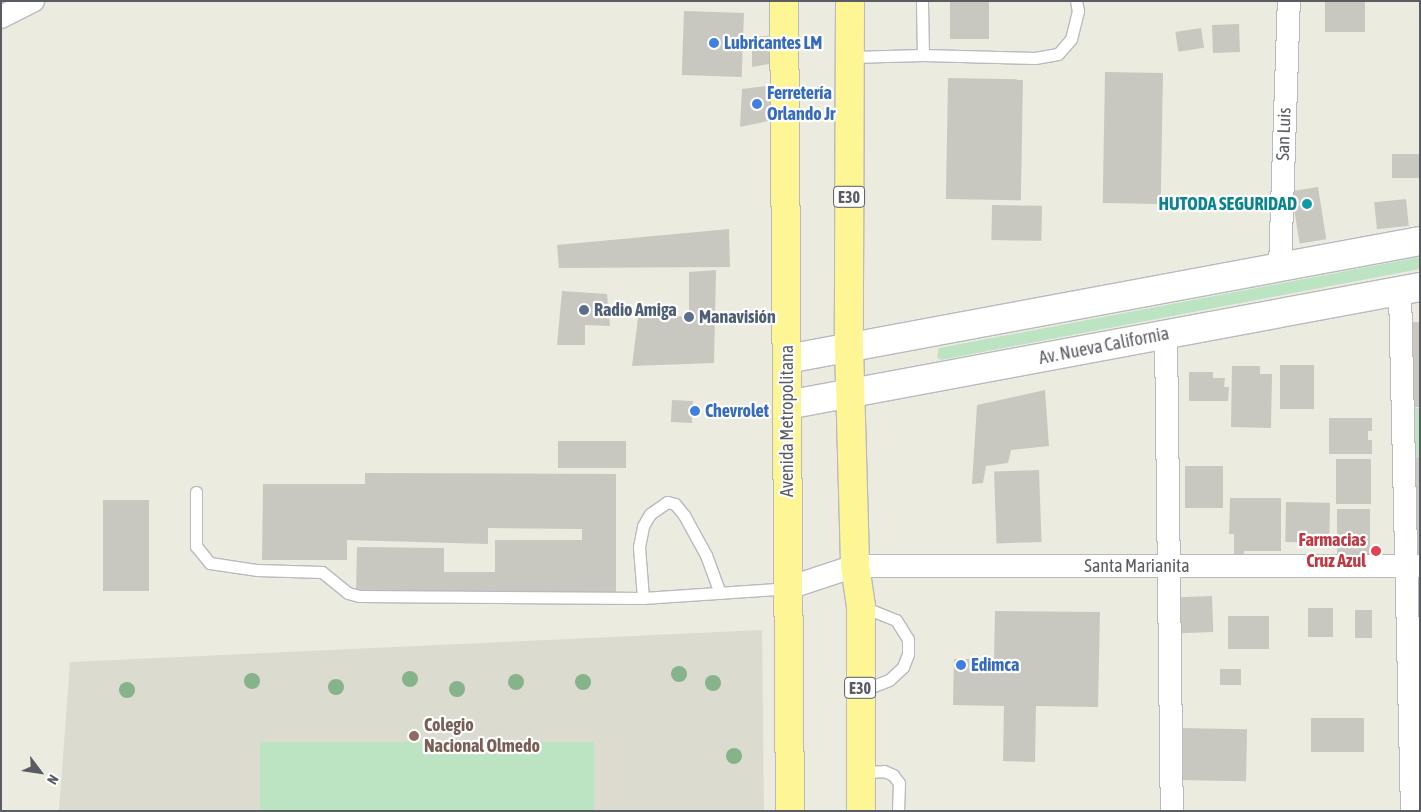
<!DOCTYPE html>
<html>
<head>
<meta charset="utf-8">
<style>
	body { margin:0 }
	#map { position:relative; width:1421px; height:812px; overflow:hidden; background:#ecebe0; font-family:"Asap Condensed",sans-serif }
	div>[style] { position:absolute }
	[style*='--x'] { left:calc(var(--x)*1px); top:calc(var(--y)*1px); width:calc(var(--w)*1px); rotate:calc(var(--a)*1deg) }
	.education>* { inset:0; background:#dcdbcf }
	.green>* { inset:0; background:#bce4c2; transform-origin:0 0 }
	.building>* { inset:0; background:#c9c8c0; transform-origin:0 0 }
	.roads { filter:drop-shadow(1px 0 #b8bac0) drop-shadow(-1px 0 #b8bac0) drop-shadow(0 1px #b8bac0) drop-shadow(0 -1px #b8bac0) }
	.service>* { height:11px; margin:-5.5px; padding:0 5.5px; transform-origin:5.5px; border-radius:5.5px; background:#fff }
	.minor>* { height:22px; margin:-11px; padding:0 11px; transform-origin:11px; border-radius:11px; background:#fff }
	.tertiary>* { height:28px; margin:-14px; padding:0 14px; transform-origin:14px; border-radius:14px; background:#fff }
	.trunk>* { height:28px; margin:-14px; padding:0 14px; transform-origin:14px; border-radius:14px; background:#fef695 }
	.trees>* { width:16px; height:16px; margin:-8px; border-radius:50%; background:#87b38a }
	.dots>* { width:14px; height:14px; translate:-50% -50%; box-sizing:border-box; border:2px solid #fff; border-radius:50% }
	span { translate:-50% -50%; white-space:nowrap; text-align:center; line-height:1.15; -webkit-text-stroke:4.5px #fff; paint-order:stroke }
	.shield-label span { padding:1px 4px; background:#fff; border:1px solid; border-radius:4px; -webkit-text-stroke-width:0 }
	.shield-label { font-size:16px; color:#595c62; font-weight:700 }
	.shop-label { font-size:18px; color:#366cbe; font-weight:700 }
	.left { translate:0 -50%; text-align:left }
	.street-label { font-size:18px; color:#595c62 }
	.culture-label { font-size:18px; color:#0d838f; font-weight:700 }
	.right { translate:-100% -50%; text-align:right }
	.service-label { font-size:18px; color:#4e5e75; font-weight:700 }
	.health-label { font-size:18px; color:#be3a42; font-weight:700 }
	.education-label { font-size:18px; color:#785e54; font-weight:700 }
	.frame { position:absolute; inset:0; border:2px solid #595c62; pointer-events:none }
	.north { position:absolute; left:15px; top:747px; width:50px; height:50px; -webkit-text-stroke:4px #fff; paint-order:stroke; rotate:121deg; font-size:14px; font-weight:700; line-height:20px; text-align:center; color:#595c62 }
	.north::after { content:''; display:block; margin:auto; width:18px; height:22px; background:#595c62; clip-path:polygon(50% 0,100% 100%,50% 72%,0 100%) }
</style>
</head>
<body>
<div id="map">
	<div class="education">
		<i style="clip-path:polygon(762px 630px,764px 811px,59px 811px,70px 662px)"></i>
	</div>
	<div class="green">
		<i style="clip-path:polygon(1420px 257px,1420px 269px,941px 360px,937px 357px,939px 348px)"></i>
		<i style="clip-path:polygon(1411px 407px,1420px 408px,1420px 458px,1415px 458px)"></i>
		<i style="left:594px;top:742px;width:69px;height:334px;rotate:90deg"></i>
	</div>
	<div class="building">
		<i style="left:950px;top:1px;width:39px;height:38px"></i>
		<i style="left:1325px;top:1px;width:40px;height:31px"></i>
		<i style="left:684px;top:11px;width:60px;height:64px;rotate:2deg"></i>
		<i style="left:1239px;top:24px;width:28px;height:27px;rotate:88deg"></i>
		<i style="left:1201px;top:28px;width:20px;height:26px;rotate:81deg"></i>
		<i style="clip-path:polygon(775px 35px,774px 63px,752px 67px,752px 37px)"></i>
		<i style="left:1105px;top:72px;width:58px;height:131px;rotate:1deg"></i>
		<i style="left:948px;top:78px;width:75px;height:121px;rotate:1deg"></i>
		<i style="clip-path:polygon(774px 85px,773px 120px,740px 127px,742px 89px)"></i>
		<i style="left:1420px;top:154px;width:24px;height:28px;rotate:90deg"></i>
		<i style="left:1318px;top:187px;width:53px;height:27px;rotate:81deg"></i>
		<i style="left:1406px;top:199px;width:27px;height:32px;rotate:84deg"></i>
		<i style="left:992px;top:205px;width:50px;height:35px;rotate:1deg"></i>
		<i style="clip-path:polygon(729px 229px,730px 267px,559px 268px,557px 245px)"></i>
		<i style="clip-path:polygon(716px 270px,714px 363px,632px 366px,638px 318px,689px 316px,689px 272px)"></i>
		<i style="clip-path:polygon(562px 291px,607px 294px,610px 326px,585px 325px,585px 345px,557px 345px)"></i>
		<i style="left:1410px;top:322px;width:10px;height:85px"></i>
		<i style="left:1280px;top:365px;width:34px;height:44px"></i>
		<i style="clip-path:polygon(1232px 366px,1260px 366px,1260px 374px,1272px 374px,1271px 428px,1231px 427px)"></i>
		<i style="clip-path:polygon(1189px 372px,1213px 372px,1213px 378px,1225px 378px,1224px 387px,1229px 387px,1228px 401px,1189px 401px)"></i>
		<i style="clip-path:polygon(1045px 390px,1049px 446px,1011px 450px,1008px 463px,986px 466px,983px 483px,972px 484px,977px 405px)"></i>
		<i style="left:672px;top:400px;width:21px;height:22px;rotate:3deg"></i>
		<i style="clip-path:polygon(1329px 418px,1372px 418px,1372px 431px,1368px 431px,1368px 440px,1372px 440px,1372px 454px,1329px 454px)"></i>
		<i style="left:558px;top:441px;width:68px;height:27px"></i>
		<i style="clip-path:polygon(1415px 458px,1420px 458px,1420px 558px,1414px 541px)"></i>
		<i style="left:1336px;top:459px;width:35px;height:45px"></i>
		<i style="left:1185px;top:466px;width:38px;height:42px"></i>
		<i style="left:1039px;top:470px;width:72px;height:45px;rotate:88deg"></i>
		<i style="clip-path:polygon(365px 473px,616px 474px,616px 592px,356px 591px,357px 547px,444px 548px,444px 572px,495px 572px,495px 540px,582px 540px,582px 529px,488px 528px,488px 544px,347px 540px,347px 560px,262px 560px,263px 484px,365px 484px)"></i>
		<i style="clip-path:polygon(1230px 498px,1281px 498px,1281px 551px,1244px 551px,1244px 555px,1234px 555px,1234px 534px,1229px 534px)"></i>
		<i style="left:103px;top:500px;width:46px;height:91px"></i>
		<i style="left:1286px;top:502px;width:44px;height:40px;rotate:1deg"></i>
		<i style="left:1337px;top:509px;width:33px;height:48px"></i>
		<i style="left:1212px;top:596px;width:36px;height:33px;rotate:88deg"></i>
		<i style="left:1308px;top:608px;width:25px;height:29px"></i>
		<i style="left:1355px;top:610px;width:17px;height:28px"></i>
		<i style="clip-path:polygon(995px 611px,1100px 612px,1098px 707px,1036px 706px,1035px 762px,1003px 761px,1004px 706px,953px 705px,954px 659px,994px 659px)"></i>
		<i style="left:1269px;top:616px;width:33px;height:41px;rotate:90deg"></i>
		<i style="left:1241px;top:669px;width:16px;height:21px;rotate:90deg"></i>
		<i style="left:1364px;top:718px;width:34px;height:53px;rotate:90deg"></i>
		<i style="left:1180px;top:728px;width:67px;height:52px;rotate:1deg"></i>
	</div>
	<div class="roads">
		<div class="service">
			<i style="--x:923;--y:55;--w:112;--a:1.5"></i>
			<i style="--x:1035;--y:58;--w:23;--a:-10"></i>
			<i style="--x:1058;--y:54;--w:20;--a:-49"></i>
			<i style="--x:1071;--y:39;--w:29;--a:-76"></i>
			<i style="--x:1078;--y:11;--w:10;--a:-101"></i>
			<i style="--x:850;--y:57;--w:73;--a:-1.6"></i>
			<i style="--x:923;--y:55;--w:54;--a:-91.1"></i>
			<i style="--x:196;--y:492;--w:54;--a:90"></i>
			<i style="--x:196;--y:546;--w:22;--a:51"></i>
			<i style="--x:210;--y:563;--w:48;--a:8.5"></i>
			<i style="--x:257;--y:570;--w:65;--a:1.8"></i>
			<i style="--x:322;--y:572;--w:33;--a:39"></i>
			<i style="--x:348;--y:593;--w:11;--a:15"></i>
			<i style="--x:359;--y:596;--w:284;--a:0.4"></i>
			<i style="--x:643;--y:598;--w:145;--a:-3.9"></i>
			<i style="--x:643;--y:598;--w:51;--a:-94.5"></i>
			<i style="--x:639;--y:547;--w:21;--a:-79"></i>
			<i style="--x:643;--y:526;--w:14;--a:-60"></i>
			<i style="--x:650;--y:514;--w:21;--a:-35"></i>
			<i style="--x:667;--y:502;--w:8;--a:14"></i>
			<i style="--x:675;--y:504;--w:14;--a:51"></i>
			<i style="--x:684;--y:515;--w:46;--a:61.2"></i>
			<i style="--x:706;--y:555;--w:40;--a:69.8"></i>
			<i style="--x:861;--y:606;--w:38;--a:22"></i>
			<i style="--x:896;--y:620;--w:22;--a:58"></i>
			<i style="--x:908;--y:639;--w:15;--a:90"></i>
			<i style="--x:908;--y:654;--w:14;--a:111"></i>
			<i style="--x:903;--y:667;--w:19;--a:137"></i>
			<i style="--x:889;--y:680;--w:30;--a:159"></i>
			<i style="--x:861;--y:772;--w:23;--a:-2"></i>
			<i style="--x:884;--y:771;--w:10;--a:24"></i>
			<i style="--x:893;--y:775;--w:10;--a:53"></i>
			<i style="--x:899;--y:783;--w:28;--a:92"></i>
		</div>
		<div class="minor">
			<i style="--x:1;--y:17;--w:36;--a:-27"></i>
			<i style="--x:1280;--y:268;--w:267;--a:-88.1"></i>
			<i style="--x:1400;--y:291;--w:520;--a:88.68"></i>
			<i style="--x:1166;--y:335;--w:476;--a:89.3"></i>
			<i style="--x:788;--y:588;--w:71;--a:-18.2"></i>
			<i style="--x:855;--y:566;--w:565;--a:0"></i>
		</div>
		<div class="tertiary">
			<i style="--x:787;--y:359;--w:644;--a:-10.56"></i>
			<i style="--x:787;--y:405;--w:644;--a:-10.56"></i>
		</div>
		<div class="trunk">
			<i style="--x:784;--y:1;--w:810;--a:89.58"></i>
			<i style="--x:850;--y:1;--w:346;--a:90.2"></i>
			<i style="--x:849;--y:347;--w:219;--a:88.4"></i>
			<i style="--x:855;--y:566;--w:40;--a:81.5"></i>
			<i style="--x:861;--y:606;--w:205;--a:90"></i>
		</div>
	</div>
	<div class="trees">
		<i style="left:679px;top:674px"></i>
		<i style="left:410px;top:679px"></i>
		<i style="left:252px;top:681px"></i>
		<i style="left:516px;top:682px"></i>
		<i style="left:583px;top:682px"></i>
		<i style="left:713px;top:683px"></i>
		<i style="left:336px;top:687px"></i>
		<i style="left:457px;top:689px"></i>
		<i style="left:127px;top:690px"></i>
		<i style="left:734px;top:756px"></i>
	</div>
	<div class="dots">
		<i style="left:714px;top:43px;background:#3f7fe0"></i>
		<i style="left:757px;top:104px;background:#3f7fe0"></i>
		<i style="left:1307px;top:204px;background:#0f9aa8"></i>
		<i style="left:584px;top:310px;background:#5c6f8a"></i>
		<i style="left:689px;top:317px;background:#5c6f8a"></i>
		<i style="left:695px;top:411px;background:#3f7fe0"></i>
		<i style="left:1376px;top:551px;background:#e0444e"></i>
		<i style="left:961px;top:665px;background:#3f7fe0"></i>
		<i style="left:414px;top:736px;background:#8d6e63"></i>
	</div>
	<div class="shield-label">
		<span style="left:849px;top:197px">E30</span>
		<span style="left:860px;top:688px">E30</span>
	</div>
	<div class="shop-label">
		<span class="left" style="left:724px;top:43px">Lubricantes LM</span>
		<span class="left" style="left:767px;top:104px">Ferretería<br>Orlando Jr</span>
		<span class="left" style="left:705px;top:411px">Chevrolet</span>
		<span class="left" style="left:971px;top:665px">Edimca</span>
	</div>
	<div class="street-label">
		<span style="left:1284px;top:134px;rotate:-88deg">San Luis</span>
		<span style="left:1104px;top:346px;rotate:-11deg">Av. Nueva California</span>
		<span style="left:787px;top:421px;rotate:-90deg">Avenida Metropolitana</span>
		<span style="left:1137px;top:566px">Santa Marianita</span>
	</div>
	<div class="culture-label">
		<span class="right" style="left:1297px;top:204px">HUTODA SEGURIDAD</span>
	</div>
	<div class="service-label">
		<span class="left" style="left:594px;top:310px">Radio Amiga</span>
		<span class="left" style="left:699px;top:317px">Manavisión</span>
	</div>
	<div class="health-label">
		<span class="right" style="left:1366px;top:551px">Farmacias<br>Cruz Azul</span>
	</div>
	<div class="education-label">
		<span class="left" style="left:424px;top:736px">Colegio<br>Nacional Olmedo</span>
	</div>
	<div class="frame"></div>
	<div class="north">N</div>
</div>
</body>
</html>
